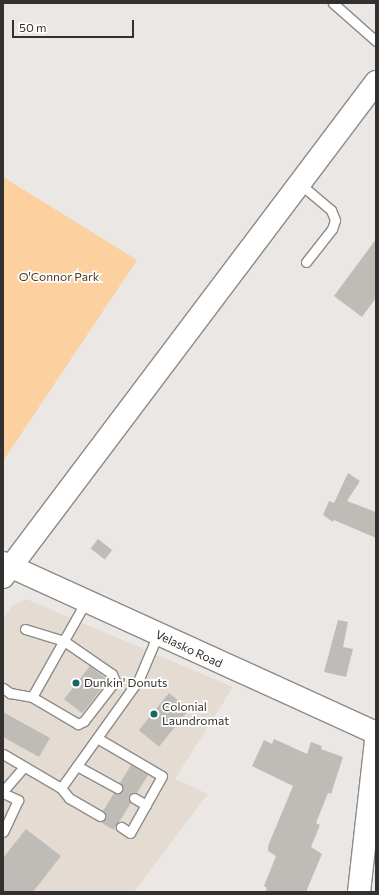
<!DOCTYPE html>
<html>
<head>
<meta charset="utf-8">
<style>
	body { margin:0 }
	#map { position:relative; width:379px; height:895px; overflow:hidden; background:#ebe7e4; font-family:Commissioner,sans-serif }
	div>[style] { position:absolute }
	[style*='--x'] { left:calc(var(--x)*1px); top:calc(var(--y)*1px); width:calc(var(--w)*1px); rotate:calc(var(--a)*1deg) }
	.built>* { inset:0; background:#e4dcd3 }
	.green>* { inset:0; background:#fcd19f }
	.building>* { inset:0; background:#bfbcb8; transform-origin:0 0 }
	.roads { filter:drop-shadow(1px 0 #8e8b87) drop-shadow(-1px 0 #8e8b87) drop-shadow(0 1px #8e8b87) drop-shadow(0 -1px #8e8b87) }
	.service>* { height:9px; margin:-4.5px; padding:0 4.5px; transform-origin:4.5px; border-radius:4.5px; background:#fff }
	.tertiary>* { height:22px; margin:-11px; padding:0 11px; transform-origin:11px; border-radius:11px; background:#fff }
	.secondary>* { height:22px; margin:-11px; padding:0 11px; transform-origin:11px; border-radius:11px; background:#fff }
	.dots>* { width:11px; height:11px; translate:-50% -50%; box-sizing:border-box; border:2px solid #fff; border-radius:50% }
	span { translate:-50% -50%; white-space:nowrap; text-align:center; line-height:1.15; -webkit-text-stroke:3.5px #fff; paint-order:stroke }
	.park-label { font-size:12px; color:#4e381b }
	.street-label { font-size:12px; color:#32312f }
	.poi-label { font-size:12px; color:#32312f }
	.left { translate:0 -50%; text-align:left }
	.frame { position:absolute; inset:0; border:4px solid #32312f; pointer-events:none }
	.scale { position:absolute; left:12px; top:20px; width:122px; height:18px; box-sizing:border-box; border:2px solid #32312f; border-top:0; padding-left:5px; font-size:12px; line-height:14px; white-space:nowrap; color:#32312f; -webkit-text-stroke:3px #fff; paint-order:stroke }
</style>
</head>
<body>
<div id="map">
	<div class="built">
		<i style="clip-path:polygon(26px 599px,233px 687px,175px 779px,208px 794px,134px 892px,3px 892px,3px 618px,12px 606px)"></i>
	</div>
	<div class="green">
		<i style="clip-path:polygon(3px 177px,137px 260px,3px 461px)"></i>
	</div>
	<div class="building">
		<i style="clip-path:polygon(376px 239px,376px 298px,362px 317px,334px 296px)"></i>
		<i style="clip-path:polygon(348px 473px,360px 481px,347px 501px,376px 512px,376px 538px,334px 520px,333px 522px,323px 515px,329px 501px,334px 503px)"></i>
		<i style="left:98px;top:539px;width:18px;height:12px;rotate:38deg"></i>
		<i style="clip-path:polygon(338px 620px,348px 622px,343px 647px,353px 649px,346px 677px,324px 672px)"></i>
		<i style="left:90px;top:666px;width:23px;height:42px;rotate:38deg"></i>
		<i style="left:169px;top:693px;width:26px;height:48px;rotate:39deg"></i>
		<i style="clip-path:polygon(3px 712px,50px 738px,39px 757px,3px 737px)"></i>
		<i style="clip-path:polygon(274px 739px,307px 754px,311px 742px,322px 746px,321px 749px,343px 757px,331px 794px,328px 793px,316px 823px,320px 825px,311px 847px,322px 854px,306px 892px,265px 892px,267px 888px,264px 886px,276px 856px,268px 851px,268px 846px,293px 786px,252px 766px,264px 740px,272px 744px)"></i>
		<i style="clip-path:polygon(131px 765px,148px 775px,137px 793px,129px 795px,131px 803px,114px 830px,100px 822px,105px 819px,103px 811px,114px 793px,122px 791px,120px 783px)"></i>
		<i style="clip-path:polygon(26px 829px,61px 856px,33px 892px,3px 892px,3px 858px)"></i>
	</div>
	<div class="roads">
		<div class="service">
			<i style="--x:333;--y:3;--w:57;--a:41.5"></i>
			<i style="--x:299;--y:183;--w:42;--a:40.2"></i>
			<i style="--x:331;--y:210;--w:11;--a:68"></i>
			<i style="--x:335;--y:220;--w:9;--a:108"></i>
			<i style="--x:332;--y:229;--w:42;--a:128.2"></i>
			<i style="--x:25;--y:629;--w:41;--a:17.1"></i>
			<i style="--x:64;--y:641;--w:58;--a:34.5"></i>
			<i style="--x:112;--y:674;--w:8;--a:67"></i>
			<i style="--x:115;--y:681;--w:51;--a:127.8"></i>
			<i style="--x:84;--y:721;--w:7;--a:153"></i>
			<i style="--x:78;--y:724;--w:53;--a:-149.6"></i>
			<i style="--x:3;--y:688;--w:9;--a:36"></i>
			<i style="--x:10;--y:693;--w:22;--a:10"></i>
			<i style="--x:32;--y:697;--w:110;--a:-60.6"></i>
			<i style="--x:97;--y:738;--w:75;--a:30.3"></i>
			<i style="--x:162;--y:776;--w:65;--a:119.3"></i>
			<i style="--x:130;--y:833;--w:11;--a:-146"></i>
			<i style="--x:3;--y:754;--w:67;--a:30.4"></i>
			<i style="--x:61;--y:788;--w:134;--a:-54.4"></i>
			<i style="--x:139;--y:679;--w:49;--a:-67.1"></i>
			<i style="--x:77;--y:766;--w:46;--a:28.8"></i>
			<i style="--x:61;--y:788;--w:13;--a:51"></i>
			<i style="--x:69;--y:798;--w:36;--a:30"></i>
			<i style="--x:3;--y:791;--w:32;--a:-49"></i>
			<i style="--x:3;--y:793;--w:17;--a:25"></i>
			<i style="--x:18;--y:800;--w:35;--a:115"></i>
			<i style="--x:134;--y:798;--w:14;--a:30"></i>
		</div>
		<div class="tertiary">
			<i style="--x:3;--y:563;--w:410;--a:24.5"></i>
			<i style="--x:359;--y:892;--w:153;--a:-83.6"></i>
		</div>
		<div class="secondary">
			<i style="--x:3;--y:577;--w:620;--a:-53"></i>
		</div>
	</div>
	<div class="dots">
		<i style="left:76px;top:683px;background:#186665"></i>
		<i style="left:154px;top:714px;background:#186665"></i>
	</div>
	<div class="park-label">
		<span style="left:59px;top:277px">O'Connor Park</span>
	</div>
	<div class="street-label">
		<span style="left:189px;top:649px;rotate:25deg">Velasko Road</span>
	</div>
	<div class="poi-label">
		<span class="left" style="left:84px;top:683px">Dunkin' Donuts</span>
		<span class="left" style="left:162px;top:714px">Colonial<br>Laundromat</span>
	</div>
	<div class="frame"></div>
	<div class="scale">50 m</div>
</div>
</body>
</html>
